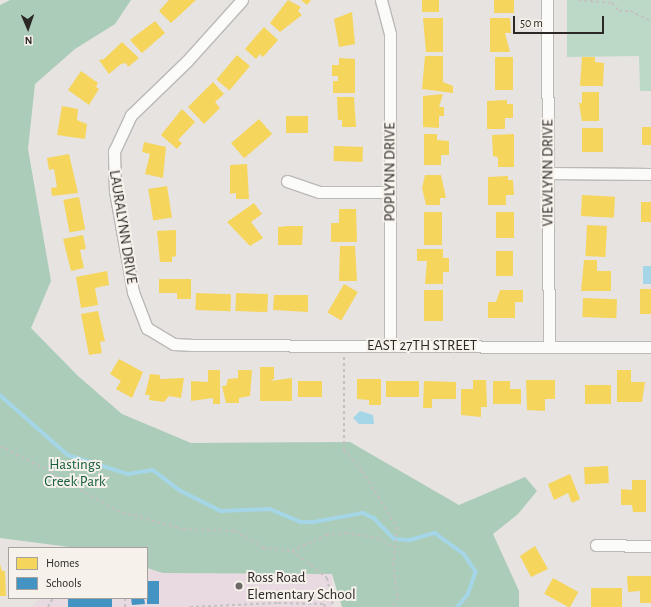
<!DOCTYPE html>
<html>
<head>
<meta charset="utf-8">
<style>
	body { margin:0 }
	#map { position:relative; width:651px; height:607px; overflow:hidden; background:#e6e3e1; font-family:"Alegreya Sans",sans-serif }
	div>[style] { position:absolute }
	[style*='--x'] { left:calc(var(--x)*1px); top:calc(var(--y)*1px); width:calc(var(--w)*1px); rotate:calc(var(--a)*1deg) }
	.education>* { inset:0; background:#e8dae0 }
	.green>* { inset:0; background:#bcd9c7 }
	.forest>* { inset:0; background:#abccb8 }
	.water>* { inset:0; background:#a4d6e8; transform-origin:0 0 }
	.homes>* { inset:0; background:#f6d55c; transform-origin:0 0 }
	.schools>* { inset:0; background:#4393c3; transform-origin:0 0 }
	.stream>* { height:3.5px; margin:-1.75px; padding:0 1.75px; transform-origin:1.75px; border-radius:1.75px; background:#a4d6e8 }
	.path>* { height:2px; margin-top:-1px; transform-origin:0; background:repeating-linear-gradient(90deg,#c3c2c0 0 3px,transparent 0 6px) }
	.roads { filter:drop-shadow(1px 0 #bbb9b7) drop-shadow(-1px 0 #bbb9b7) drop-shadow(0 1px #bbb9b7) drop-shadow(0 -1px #bbb9b7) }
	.minor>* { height:11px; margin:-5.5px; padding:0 5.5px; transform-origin:5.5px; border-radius:5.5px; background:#fbfbfa }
	.dots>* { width:11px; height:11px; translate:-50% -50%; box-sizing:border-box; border:2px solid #f7f1eb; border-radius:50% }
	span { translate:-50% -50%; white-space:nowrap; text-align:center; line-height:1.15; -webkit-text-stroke:4px #f7f1eb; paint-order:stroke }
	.street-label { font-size:15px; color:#2b2826 }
	.park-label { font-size:15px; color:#155f3e }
	.poi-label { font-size:15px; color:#2b2826 }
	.left { translate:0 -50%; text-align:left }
	.legend { position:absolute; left:8px; top:547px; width:140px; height:52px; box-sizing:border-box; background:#f7f1eb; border:1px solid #a5a19c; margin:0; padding:5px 7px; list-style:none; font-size:12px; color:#2b2826 }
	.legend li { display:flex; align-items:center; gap:8px; height:20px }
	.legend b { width:20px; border:1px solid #a5a19c }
	.north { position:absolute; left:8px; top:8px; width:40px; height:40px; -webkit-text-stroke:3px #f7f1eb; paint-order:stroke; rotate:178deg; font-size:11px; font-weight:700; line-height:16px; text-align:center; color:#2b2826 }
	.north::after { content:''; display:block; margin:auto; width:14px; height:18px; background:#2b2826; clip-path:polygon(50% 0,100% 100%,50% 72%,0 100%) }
	.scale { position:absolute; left:513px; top:16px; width:91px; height:18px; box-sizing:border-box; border:2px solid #2b2826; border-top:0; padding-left:5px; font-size:12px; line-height:14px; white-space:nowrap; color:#2b2826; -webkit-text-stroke:3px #f7f1eb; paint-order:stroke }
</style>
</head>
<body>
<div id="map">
	<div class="education">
		<i style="clip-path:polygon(147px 568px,163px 573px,332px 574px,332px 607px,32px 607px,40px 598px,147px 598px)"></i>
	</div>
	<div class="green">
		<i style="clip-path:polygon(567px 0,651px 0,651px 91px,640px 91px,639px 56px,567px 57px)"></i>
	</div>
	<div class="forest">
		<i style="clip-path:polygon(10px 0,131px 0,115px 24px,75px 49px,35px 84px,28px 149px,51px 281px,31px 328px,78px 376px,122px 414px,191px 443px,350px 442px,459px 505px,525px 477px,537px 491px,518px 514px,493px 534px,519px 591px,519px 607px,342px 607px,332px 574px,163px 573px,147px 568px,147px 548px,77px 548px,0 538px,0 5px)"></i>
	</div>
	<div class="water">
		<i style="left:643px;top:266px;width:8px;height:18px"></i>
		<i style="clip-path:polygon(360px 411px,373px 415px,374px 424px,359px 424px,353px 418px)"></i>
	</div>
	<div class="homes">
		<i style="clip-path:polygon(169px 0,196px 0,171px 23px,159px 11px)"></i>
		<i style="clip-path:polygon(288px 0,301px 7px,298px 11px,302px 15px,280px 32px,270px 23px)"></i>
		<i style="clip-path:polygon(301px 0,311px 0,307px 5px)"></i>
		<i style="left:422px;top:0;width:17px;height:12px"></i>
		<i style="left:494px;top:0;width:20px;height:13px"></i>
		<i style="clip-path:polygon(352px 12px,355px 44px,339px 47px,334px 19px)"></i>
		<i style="clip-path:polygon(423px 18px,443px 18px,443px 52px,426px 52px)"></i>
		<i style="clip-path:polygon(490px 18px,510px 18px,511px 33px,505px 33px,510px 52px,490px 52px)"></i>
		<i style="clip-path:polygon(155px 21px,165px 33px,142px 53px,130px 40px)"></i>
		<i style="clip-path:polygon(264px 27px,278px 40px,263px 57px,260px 54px,256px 59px,245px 49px)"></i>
		<i style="clip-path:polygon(122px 42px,139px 58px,128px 67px,126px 63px,121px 64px,109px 74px,99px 60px,104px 59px)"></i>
		<i style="left:237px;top:55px;width:17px;height:32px;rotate:40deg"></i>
		<i style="clip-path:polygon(425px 56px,443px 56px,443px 82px,453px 86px,453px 93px,422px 89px)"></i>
		<i style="left:495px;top:57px;width:18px;height:33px"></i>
		<i style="clip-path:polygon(582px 57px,595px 57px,595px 62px,604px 63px,603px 86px,580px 86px)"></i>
		<i style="clip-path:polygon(339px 58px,355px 59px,355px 93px,333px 93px,333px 81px,338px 81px,338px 76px,332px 76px,332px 65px,339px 65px)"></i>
		<i style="clip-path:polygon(81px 71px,98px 83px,96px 87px,99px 89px,89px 105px,68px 90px)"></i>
		<i style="clip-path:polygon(213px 82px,224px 94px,215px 102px,220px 108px,204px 124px,188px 107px)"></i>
		<i style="clip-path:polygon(582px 92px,599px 92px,599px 121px,582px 121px,579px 103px,582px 103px)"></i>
		<i style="clip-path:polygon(443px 94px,439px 107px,444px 107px,444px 116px,439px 116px,439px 128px,423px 127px,423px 96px)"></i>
		<i style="clip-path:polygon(337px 97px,354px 97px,356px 127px,342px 127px,342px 120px,338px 120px)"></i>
		<i style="clip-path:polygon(507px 100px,507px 104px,513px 104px,513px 118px,505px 118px,505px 129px,487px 129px,487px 101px)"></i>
		<i style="clip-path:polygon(62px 106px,78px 109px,77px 120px,87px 124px,85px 139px,57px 135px)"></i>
		<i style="clip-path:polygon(182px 109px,195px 122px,178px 140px,182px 143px,177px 149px,161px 135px)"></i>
		<i style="left:308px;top:116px;width:17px;height:22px;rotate:90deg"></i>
		<i style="left:259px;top:119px;width:20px;height:37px;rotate:49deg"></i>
		<i style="left:642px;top:127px;width:9px;height:18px"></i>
		<i style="left:582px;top:128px;width:21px;height:24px"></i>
		<i style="clip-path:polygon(424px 134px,437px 134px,437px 140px,449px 141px,449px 155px,441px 155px,441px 165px,424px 165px)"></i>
		<i style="clip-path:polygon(514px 134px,514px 167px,498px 167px,498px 157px,493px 156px,492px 135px)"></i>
		<i style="clip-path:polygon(144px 142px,166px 147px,163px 178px,145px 174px,150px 154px,142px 152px)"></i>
		<i style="left:334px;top:146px;width:29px;height:15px;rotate:2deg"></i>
		<i style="clip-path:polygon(69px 154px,78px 193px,52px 196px,51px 188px,57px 187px,54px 169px,49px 170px,47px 158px)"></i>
		<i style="clip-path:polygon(247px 164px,249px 199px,236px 199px,236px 193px,230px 194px,230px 165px)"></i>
		<i style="clip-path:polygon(425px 175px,441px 175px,446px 198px,440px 198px,440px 205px,426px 205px,422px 188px)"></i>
		<i style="clip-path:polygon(508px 176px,508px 180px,513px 180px,514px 195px,506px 195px,506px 205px,488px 205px,488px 177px)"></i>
		<i style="left:167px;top:186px;width:32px;height:19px;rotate:81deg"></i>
		<i style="left:582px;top:195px;width:33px;height:21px;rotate:3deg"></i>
		<i style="left:79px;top:197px;width:33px;height:16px;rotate:79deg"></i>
		<i style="left:641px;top:202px;width:10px;height:20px"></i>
		<i style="clip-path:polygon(254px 203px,262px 214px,251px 222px,263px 238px,250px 246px,227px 222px)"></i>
		<i style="clip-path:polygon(339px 209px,356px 209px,357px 242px,331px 242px,331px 223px,339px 223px)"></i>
		<i style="left:424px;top:212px;width:18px;height:33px"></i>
		<i style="left:496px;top:212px;width:18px;height:26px"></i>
		<i style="left:587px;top:225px;width:20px;height:31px;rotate:3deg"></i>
		<i style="clip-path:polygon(289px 226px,303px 226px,302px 245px,278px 245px,278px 227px)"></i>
		<i style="clip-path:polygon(176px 230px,176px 256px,172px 257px,172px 262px,160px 262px,157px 231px)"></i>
		<i style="clip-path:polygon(83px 235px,86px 249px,80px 250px,84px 268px,71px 271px,63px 239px)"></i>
		<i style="clip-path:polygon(340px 246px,355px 246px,357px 281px,339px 281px)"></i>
		<i style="clip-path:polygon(417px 249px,443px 249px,443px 258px,449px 258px,449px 272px,443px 272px,443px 284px,425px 284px,427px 261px,417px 261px)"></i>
		<i style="left:496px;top:251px;width:17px;height:25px"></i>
		<i style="clip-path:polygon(584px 260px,597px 260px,597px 271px,611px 271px,611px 291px,581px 291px)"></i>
		<i style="clip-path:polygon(107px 271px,109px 285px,95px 288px,98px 305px,81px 308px,76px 277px)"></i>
		<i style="clip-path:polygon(159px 279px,191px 279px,191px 299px,177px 299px,177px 293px,159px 293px)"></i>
		<i style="left:344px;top:284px;width:16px;height:33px;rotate:30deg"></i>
		<i style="left:640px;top:289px;width:11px;height:25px"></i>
		<i style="left:424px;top:290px;width:19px;height:31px"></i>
		<i style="clip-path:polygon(500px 290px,523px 290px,523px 302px,515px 302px,515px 318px,488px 318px,488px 302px,496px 302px)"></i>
		<i style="left:196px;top:293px;width:35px;height:17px;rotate:2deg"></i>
		<i style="left:236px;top:293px;width:32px;height:18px;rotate:2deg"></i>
		<i style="clip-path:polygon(274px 295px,308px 295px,308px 312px,273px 310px)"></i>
		<i style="left:583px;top:298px;width:34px;height:19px;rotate:2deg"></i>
		<i style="clip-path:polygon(98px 311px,105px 341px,100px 342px,102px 353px,89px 355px,81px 314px)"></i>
		<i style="clip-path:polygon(119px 359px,143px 372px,132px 398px,116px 389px,121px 381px,110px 374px)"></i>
		<i style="clip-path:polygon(260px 367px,274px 367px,274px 379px,270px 381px,292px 378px,292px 401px,260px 401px)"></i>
		<i style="clip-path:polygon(208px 370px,220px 370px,220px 404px,213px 404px,213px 398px,191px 401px,191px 381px,208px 382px)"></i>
		<i style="clip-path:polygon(238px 370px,252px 370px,250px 396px,239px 398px,239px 403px,226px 403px,222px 386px,226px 386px,228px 379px,238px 378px)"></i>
		<i style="clip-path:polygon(617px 370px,631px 370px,631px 382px,645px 382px,642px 402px,617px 402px)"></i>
		<i style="clip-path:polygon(150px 374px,160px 375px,160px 379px,184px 378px,181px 398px,169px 396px,164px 402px,149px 400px,150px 395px,145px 395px)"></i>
		<i style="clip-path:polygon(357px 379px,381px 379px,381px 405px,369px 405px,369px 400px,357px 399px)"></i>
		<i style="clip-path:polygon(473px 380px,486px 380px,487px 407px,481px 407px,481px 417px,461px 415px,461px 389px,473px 389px)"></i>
		<i style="clip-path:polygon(526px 380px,555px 380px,555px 399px,545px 399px,545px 411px,527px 410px)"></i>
		<i style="left:298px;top:381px;width:24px;height:16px"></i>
		<i style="left:386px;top:381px;width:33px;height:16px"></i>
		<i style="clip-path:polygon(424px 381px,456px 382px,456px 399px,432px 399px,432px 408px,423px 408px)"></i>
		<i style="clip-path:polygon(493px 381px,510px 381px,510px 389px,521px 389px,521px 404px,493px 404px)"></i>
		<i style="left:611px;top:385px;width:19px;height:26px;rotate:90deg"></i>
		<i style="left:608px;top:466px;width:17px;height:24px;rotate:87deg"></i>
		<i style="clip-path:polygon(570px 474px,580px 499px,572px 503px,568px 493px,554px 500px,548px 484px)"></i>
		<i style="clip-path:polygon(632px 480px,646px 480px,646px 512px,633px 512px,632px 505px,621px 505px,621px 489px,632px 490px)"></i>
		<i style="clip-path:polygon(535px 546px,548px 569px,531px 577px,520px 556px)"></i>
		<i style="clip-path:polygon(0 564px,2px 571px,5px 571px,6px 596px,0 596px)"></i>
		<i style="clip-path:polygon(627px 576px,651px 576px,651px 603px,640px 603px,640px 591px,628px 592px)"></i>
		<i style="left:553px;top:578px;width:29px;height:18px;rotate:29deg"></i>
		<i style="left:622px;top:588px;width:19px;height:31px;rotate:90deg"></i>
	</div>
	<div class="schools">
		<i style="left:159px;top:581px;width:23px;height:12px;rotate:90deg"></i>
		<i style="left:68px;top:598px;width:44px;height:9px"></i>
		<i style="clip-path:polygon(131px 598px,144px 598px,145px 604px,132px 605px)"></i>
	</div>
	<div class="stream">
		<i style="--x:0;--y:395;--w:91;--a:41.4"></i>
		<i style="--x:68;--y:455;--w:63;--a:17.6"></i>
		<i style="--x:128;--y:474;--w:25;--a:-9"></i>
		<i style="--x:153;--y:470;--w:35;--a:37"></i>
		<i style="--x:181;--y:491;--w:45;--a:26.6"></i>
		<i style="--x:221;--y:511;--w:49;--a:-2.3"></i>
		<i style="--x:270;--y:509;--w:34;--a:23"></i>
		<i style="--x:301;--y:522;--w:13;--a:0"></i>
		<i style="--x:314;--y:522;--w:50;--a:-10.4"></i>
		<i style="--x:363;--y:513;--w:12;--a:24"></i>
		<i style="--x:374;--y:518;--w:29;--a:46"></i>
		<i style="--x:394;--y:539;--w:16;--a:4"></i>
		<i style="--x:410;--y:540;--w:26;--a:-16"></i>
		<i style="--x:435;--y:533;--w:36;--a:36"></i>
		<i style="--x:464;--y:554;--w:22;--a:56"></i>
		<i style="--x:476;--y:572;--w:24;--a:109"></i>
		<i style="--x:468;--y:595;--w:16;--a:130"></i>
	</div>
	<div class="path">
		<i style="--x:578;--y:0;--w:34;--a:5"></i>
		<i style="--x:612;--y:3;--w:11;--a:49"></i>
		<i style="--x:619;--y:11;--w:11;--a:0"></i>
		<i style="--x:630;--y:11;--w:23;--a:25"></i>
		<i style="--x:344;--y:357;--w:93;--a:90"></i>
		<i style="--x:344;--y:450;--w:28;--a:49"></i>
		<i style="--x:362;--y:471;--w:66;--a:58"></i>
		<i style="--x:397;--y:527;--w:36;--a:96"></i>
		<i style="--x:393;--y:563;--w:35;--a:82"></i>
		<i style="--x:398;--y:598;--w:11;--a:124"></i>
		<i style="--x:0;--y:446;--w:56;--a:26.6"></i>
		<i style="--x:50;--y:471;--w:78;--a:30.8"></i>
		<i style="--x:117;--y:511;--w:68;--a:15.3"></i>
		<i style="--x:183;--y:529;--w:52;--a:2.2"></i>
		<i style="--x:235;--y:531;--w:33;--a:31"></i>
		<i style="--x:263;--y:548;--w:29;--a:6"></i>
		<i style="--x:292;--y:551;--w:44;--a:37.6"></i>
		<i style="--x:327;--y:578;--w:30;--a:78"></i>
		<i style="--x:292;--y:551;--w:38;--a:-25"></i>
		<i style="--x:326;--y:535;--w:20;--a:-6"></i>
		<i style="--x:346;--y:533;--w:32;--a:9"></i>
		<i style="--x:378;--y:538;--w:20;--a:30"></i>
		<i style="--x:125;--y:598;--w:9;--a:90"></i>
		<i style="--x:48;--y:607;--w:10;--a:-61"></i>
		<i style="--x:190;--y:607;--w:88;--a:-2.6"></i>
		<i style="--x:278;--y:603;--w:46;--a:1.2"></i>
		<i style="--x:324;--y:604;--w:3;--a:72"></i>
	</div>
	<div class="roads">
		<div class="minor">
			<i style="--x:242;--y:0;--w:82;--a:132"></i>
			<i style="--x:187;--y:61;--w:78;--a:136"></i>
			<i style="--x:131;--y:115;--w:40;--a:115"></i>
			<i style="--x:114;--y:151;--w:40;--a:88.6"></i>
			<i style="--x:115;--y:191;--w:103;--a:79.9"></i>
			<i style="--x:133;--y:292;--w:39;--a:69"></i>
			<i style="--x:147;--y:328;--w:31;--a:31"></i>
			<i style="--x:174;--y:344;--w:19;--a:3"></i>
			<i style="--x:193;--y:345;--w:458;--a:0.3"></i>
			<i style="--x:381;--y:0;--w:35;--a:75"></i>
			<i style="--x:390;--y:34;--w:312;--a:90"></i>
			<i style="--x:547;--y:0;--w:346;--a:89.7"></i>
			<i style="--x:547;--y:173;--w:104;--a:0.6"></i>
			<i style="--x:287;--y:181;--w:34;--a:19"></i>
			<i style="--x:319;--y:192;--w:71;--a:0"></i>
			<i style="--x:596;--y:545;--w:55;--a:1"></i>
		</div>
	</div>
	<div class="dots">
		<i style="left:239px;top:586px;background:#6c6967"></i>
	</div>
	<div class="street-label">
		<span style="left:390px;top:172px;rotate:-90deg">POPLYNN DRIVE</span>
		<span style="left:548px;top:173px;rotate:-90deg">VIEWLYNN DRIVE</span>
		<span style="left:123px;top:227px;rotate:81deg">LAURALYNN DRIVE</span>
		<span style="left:422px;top:346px">EAST 27TH STREET</span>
	</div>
	<div class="park-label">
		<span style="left:75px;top:473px">Hastings<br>Creek Park</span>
	</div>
	<div class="poi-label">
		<span class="left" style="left:247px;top:586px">Ross Road<br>Elementary School</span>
	</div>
	<ul class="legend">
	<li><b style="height:11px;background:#f6d55c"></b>Homes</li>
	<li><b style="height:11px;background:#4393c3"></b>Schools</li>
	</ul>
	<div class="north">N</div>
	<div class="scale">50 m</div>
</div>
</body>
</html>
